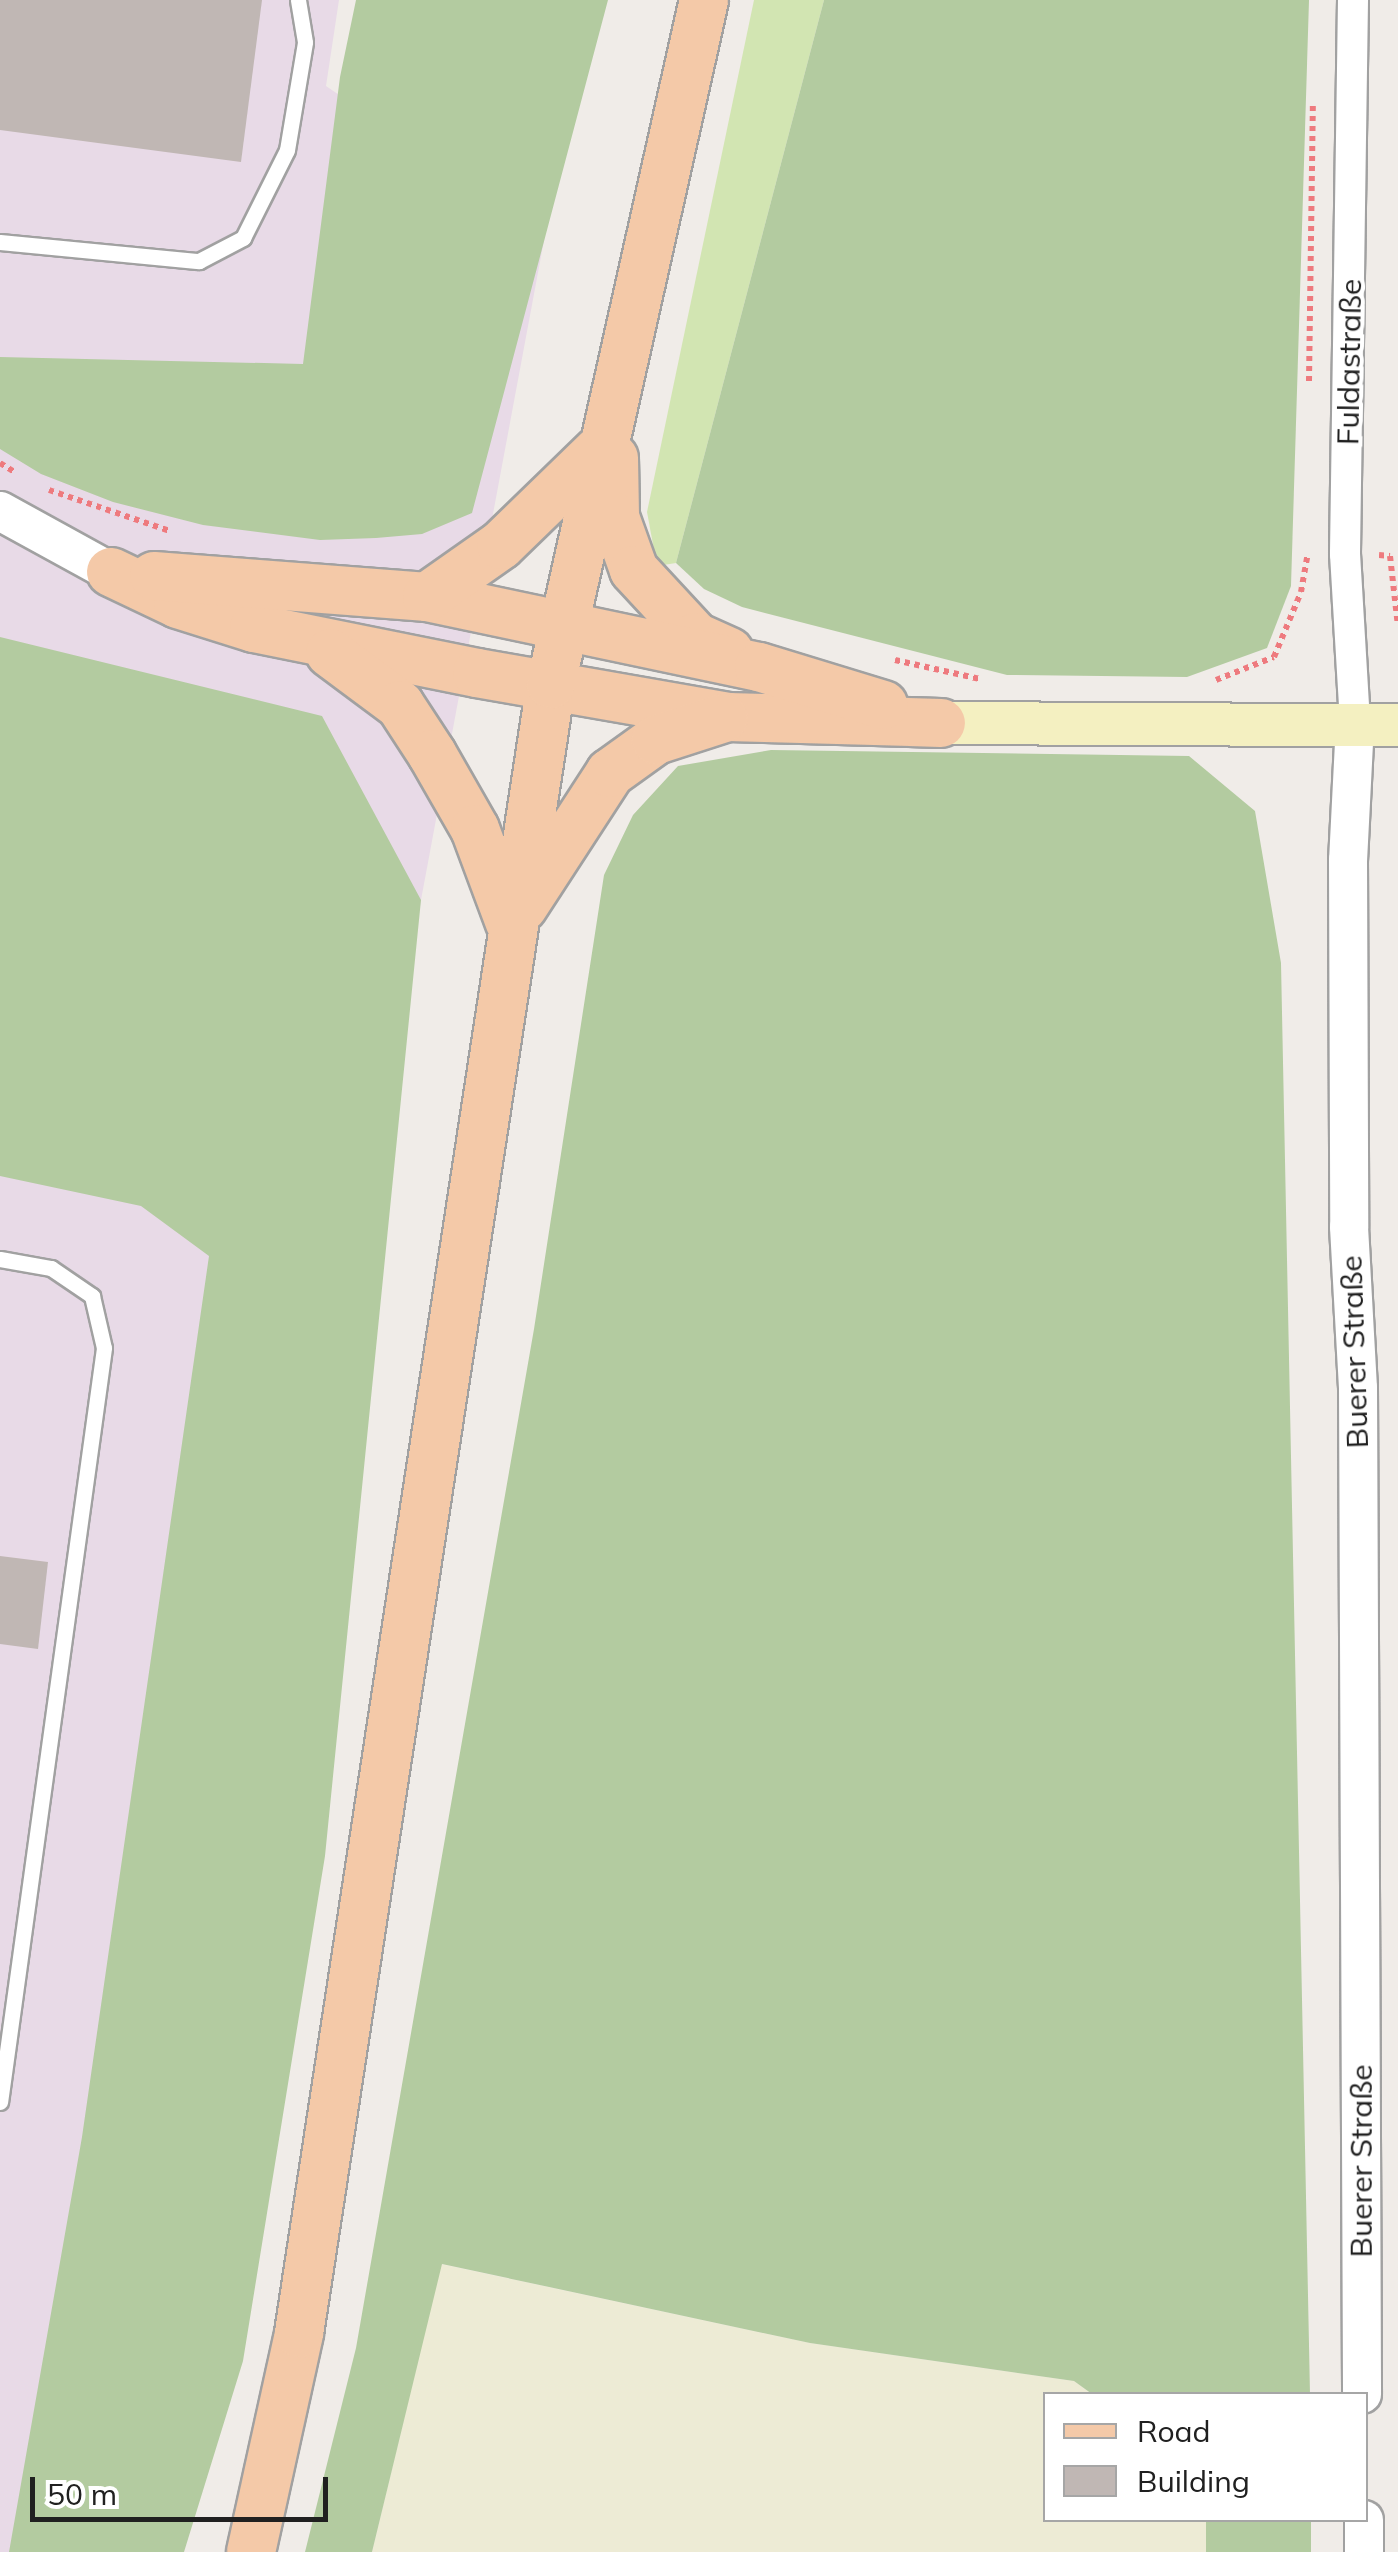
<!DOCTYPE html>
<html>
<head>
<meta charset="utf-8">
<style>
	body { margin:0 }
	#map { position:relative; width:1398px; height:2552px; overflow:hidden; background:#f0ece8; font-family:Mulish,sans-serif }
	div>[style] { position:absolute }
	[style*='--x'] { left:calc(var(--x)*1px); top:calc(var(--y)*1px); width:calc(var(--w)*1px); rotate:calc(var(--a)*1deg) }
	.industrial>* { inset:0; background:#e8dae7 }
	.farmland>* { inset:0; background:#edebd5 }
	.grass>* { inset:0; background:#d2e5b2 }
	.forest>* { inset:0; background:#b3cba0; transform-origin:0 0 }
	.building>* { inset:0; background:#c0b7b4 }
	.path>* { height:6px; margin-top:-3px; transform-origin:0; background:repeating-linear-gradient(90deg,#ee7a7e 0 5px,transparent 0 10px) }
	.roads { filter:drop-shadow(2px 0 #a1a1a1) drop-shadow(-2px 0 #a1a1a1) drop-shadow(0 2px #a1a1a1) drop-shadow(0 -2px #a1a1a1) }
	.service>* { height:15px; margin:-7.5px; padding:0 7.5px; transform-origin:7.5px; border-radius:7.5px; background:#fff }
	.minor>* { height:30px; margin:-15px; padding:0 15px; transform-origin:15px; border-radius:15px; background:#fff }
	.tertiary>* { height:38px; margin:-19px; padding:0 19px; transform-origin:19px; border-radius:19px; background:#fff }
	.secondary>* { height:42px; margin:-21px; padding:0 21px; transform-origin:21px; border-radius:21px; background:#f4f0c1 }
	.primary>* { height:48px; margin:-24px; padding:0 24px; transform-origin:24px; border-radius:24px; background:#f4c9a8 }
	span { translate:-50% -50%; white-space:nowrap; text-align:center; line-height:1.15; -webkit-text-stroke:8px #fff; paint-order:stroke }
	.street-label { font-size:30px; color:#202020 }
	.legend { position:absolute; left:1043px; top:2392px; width:325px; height:130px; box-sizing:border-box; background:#fff; border:2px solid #a6a6a6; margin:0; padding:12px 18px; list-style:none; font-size:30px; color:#202020 }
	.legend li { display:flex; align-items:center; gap:20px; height:50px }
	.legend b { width:50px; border:2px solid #a6a6a6 }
	.scale { position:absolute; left:30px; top:2477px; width:298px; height:45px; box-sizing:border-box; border:5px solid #202020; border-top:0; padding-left:12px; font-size:30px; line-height:35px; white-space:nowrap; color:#202020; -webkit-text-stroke:8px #fff; paint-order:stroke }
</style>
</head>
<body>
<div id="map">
	<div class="industrial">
		<i style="clip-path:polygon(0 0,339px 0,326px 86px,545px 235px,421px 900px,338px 1427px,143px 2552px,0 2552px)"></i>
	</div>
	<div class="farmland">
		<i style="clip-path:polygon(441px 2264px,810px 2343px,1074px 2381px,1092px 2394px,1046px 2394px,1046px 2520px,1206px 2520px,1211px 2552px,372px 2552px)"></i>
	</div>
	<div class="grass">
		<i style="clip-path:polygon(754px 0,824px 0,676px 563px,657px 566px,647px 512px)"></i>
	</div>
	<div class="forest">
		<i style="clip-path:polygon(356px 0,608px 0,472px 513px,422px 534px,376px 538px,320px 540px,203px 525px,113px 502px,41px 474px,0 449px,0 357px,303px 364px,340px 77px)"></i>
		<i style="clip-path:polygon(824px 0,1309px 0,1291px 586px,1267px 648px,1187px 677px,1007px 675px,742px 607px,704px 589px,676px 563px)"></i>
		<i style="clip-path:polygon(0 637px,322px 716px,421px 900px,325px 1856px,243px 2361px,184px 2552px,9px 2552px,82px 2137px,209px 1256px,141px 1206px,0 1176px)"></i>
		<i style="clip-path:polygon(771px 750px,1189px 756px,1255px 811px,1281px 963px,1310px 2394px,1092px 2394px,1074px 2381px,810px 2343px,442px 2264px,372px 2552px,305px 2552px,356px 2348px,534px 1329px,604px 875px,633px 815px,678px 766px)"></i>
		<i style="left:1206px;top:2520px;width:105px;height:32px"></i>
	</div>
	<div class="building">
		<i style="clip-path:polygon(0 0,262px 0,241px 162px,0 130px)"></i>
		<i style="clip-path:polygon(0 1556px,48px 1562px,38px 1649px,0 1644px)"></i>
	</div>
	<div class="path">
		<i style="--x:1309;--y:381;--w:277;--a:-89.2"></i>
		<i style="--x:0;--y:463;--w:19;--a:32"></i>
		<i style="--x:49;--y:490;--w:128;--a:18.7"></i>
		<i style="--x:1379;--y:555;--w:11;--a:5"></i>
		<i style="--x:1390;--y:556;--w:70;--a:83.5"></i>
		<i style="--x:895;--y:660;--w:87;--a:12.6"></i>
		<i style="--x:1216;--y:680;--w:62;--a:-21.6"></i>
		<i style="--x:1274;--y:657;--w:70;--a:-67.4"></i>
		<i style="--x:1301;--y:592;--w:39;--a:-80"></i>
	</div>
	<div class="roads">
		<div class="service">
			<i style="--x:0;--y:242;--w:200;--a:5.5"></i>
			<i style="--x:199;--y:261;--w:50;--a:-27.6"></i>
			<i style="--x:243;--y:238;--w:98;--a:-63.4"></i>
			<i style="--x:287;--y:150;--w:109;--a:-80.5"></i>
			<i style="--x:305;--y:42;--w:43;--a:-99.5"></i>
			<i style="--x:0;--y:1259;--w:52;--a:10"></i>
			<i style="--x:51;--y:1268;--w:50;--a:34.3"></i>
			<i style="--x:92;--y:1296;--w:53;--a:77"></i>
			<i style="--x:104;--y:1348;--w:761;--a:97.85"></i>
		</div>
		<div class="minor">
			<i style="--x:1353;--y:0;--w:554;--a:90.83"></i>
			<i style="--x:1345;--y:554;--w:169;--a:86.6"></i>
		</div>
		<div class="tertiary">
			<i style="--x:0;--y:511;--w:127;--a:28.8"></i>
			<i style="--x:1355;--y:723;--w:137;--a:92.9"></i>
			<i style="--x:1348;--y:860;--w:367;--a:89.8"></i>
			<i style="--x:1349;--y:1227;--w:161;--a:86.8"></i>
			<i style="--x:1358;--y:1388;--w:1006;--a:89.77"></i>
			<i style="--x:1364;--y:2520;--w:32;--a:90"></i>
		</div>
		<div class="secondary">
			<i style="--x:941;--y:723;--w:457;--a:0.3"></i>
		</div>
		<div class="primary">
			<i style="--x:614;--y:458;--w:59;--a:89"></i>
			<i style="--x:615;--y:517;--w:56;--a:70.3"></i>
			<i style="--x:634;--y:570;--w:91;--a:47.2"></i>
			<i style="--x:696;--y:637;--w:36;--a:24"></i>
			<i style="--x:111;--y:572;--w:74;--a:25.5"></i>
			<i style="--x:178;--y:604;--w:80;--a:17.5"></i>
			<i style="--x:254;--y:628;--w:227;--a:11.4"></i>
			<i style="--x:477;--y:673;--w:255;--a:9.9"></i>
			<i style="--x:728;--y:717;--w:213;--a:1.6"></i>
			<i style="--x:154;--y:576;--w:274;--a:4.4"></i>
			<i style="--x:427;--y:597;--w:339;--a:11.9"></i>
			<i style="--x:759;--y:667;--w:130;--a:17"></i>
			<i style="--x:427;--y:597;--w:90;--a:-35.1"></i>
			<i style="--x:501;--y:545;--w:136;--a:-44.1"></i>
			<i style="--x:330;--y:653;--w:87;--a:36.6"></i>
			<i style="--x:400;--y:705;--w:59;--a:56.9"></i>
			<i style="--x:432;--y:754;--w:86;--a:60.2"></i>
			<i style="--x:475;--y:829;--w:100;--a:69.6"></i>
			<i style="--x:523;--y:907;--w:160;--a:-57"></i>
			<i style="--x:610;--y:773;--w:57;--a:-35.7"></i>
			<i style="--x:656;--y:740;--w:71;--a:-17.9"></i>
			<i style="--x:251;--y:2552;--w:224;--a:-77.6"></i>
			<i style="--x:299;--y:2333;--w:1668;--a:-81.31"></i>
			<i style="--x:551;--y:684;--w:701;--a:-77.39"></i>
		</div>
	</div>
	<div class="street-label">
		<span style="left:1349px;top:362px;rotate:-89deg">Fuldastraße</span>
		<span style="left:1354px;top:1352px;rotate:-92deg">Buerer Straße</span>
		<span style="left:1361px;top:2161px;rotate:-90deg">Buerer Straße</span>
	</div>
	<ul class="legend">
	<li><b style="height:12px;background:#f4c9a8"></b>Road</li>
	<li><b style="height:28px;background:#c0b7b4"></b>Building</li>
	</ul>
	<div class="scale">50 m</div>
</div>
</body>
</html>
